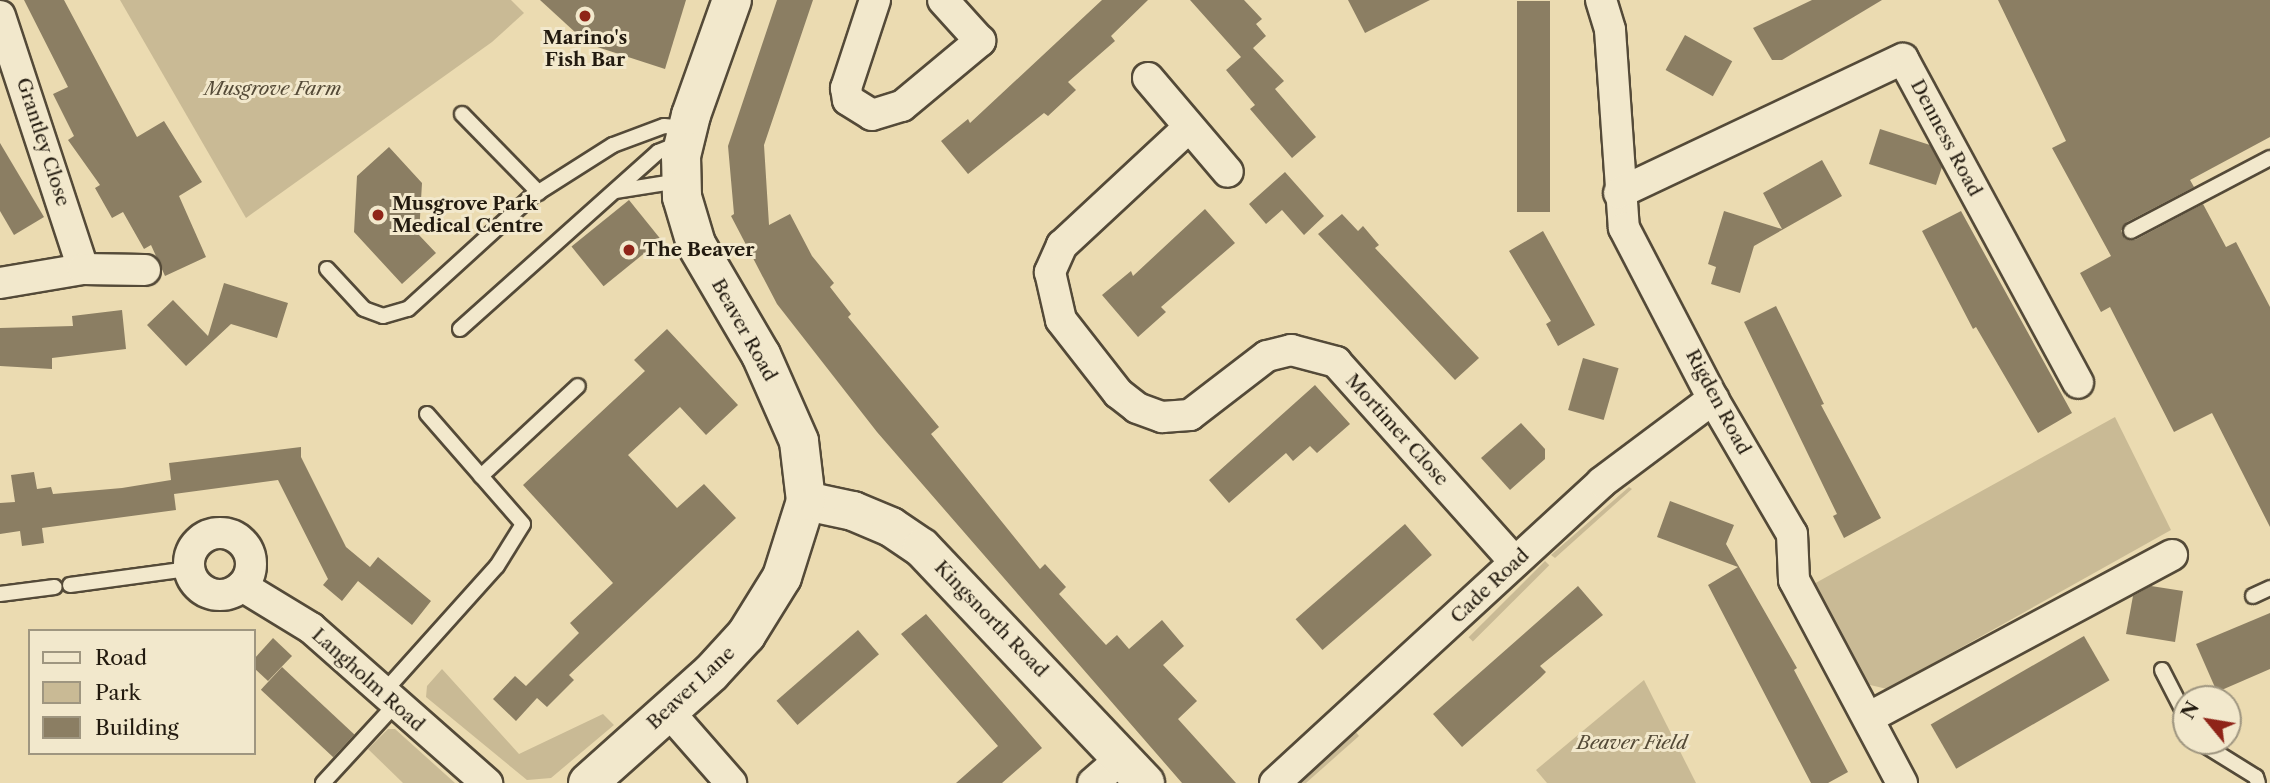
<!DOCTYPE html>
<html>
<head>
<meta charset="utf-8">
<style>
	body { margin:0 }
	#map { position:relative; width:2270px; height:783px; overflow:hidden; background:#ebdbb1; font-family:"Libre Caslon Text",serif }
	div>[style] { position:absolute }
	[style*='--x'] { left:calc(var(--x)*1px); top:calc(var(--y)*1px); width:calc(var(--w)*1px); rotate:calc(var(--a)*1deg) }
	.green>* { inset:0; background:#c9ba95; transform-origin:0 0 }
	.building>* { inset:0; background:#8b7e63; transform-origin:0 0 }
	.roads { filter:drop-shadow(2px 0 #544a38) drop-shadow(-2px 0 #544a38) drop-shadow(0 2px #544a38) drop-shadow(0 -2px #544a38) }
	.lane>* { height:14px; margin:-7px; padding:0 7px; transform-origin:7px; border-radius:7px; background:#f2e8cc }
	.street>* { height:30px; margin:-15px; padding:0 15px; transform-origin:15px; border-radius:15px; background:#f2e8cc }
	.street>.ring { margin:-15px; padding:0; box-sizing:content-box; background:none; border:30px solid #f2e8cc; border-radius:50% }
	.secondary>* { height:38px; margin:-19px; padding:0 19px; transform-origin:19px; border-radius:19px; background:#f2e8cc }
	.dots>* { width:19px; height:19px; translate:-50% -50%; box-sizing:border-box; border:4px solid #f2e8cc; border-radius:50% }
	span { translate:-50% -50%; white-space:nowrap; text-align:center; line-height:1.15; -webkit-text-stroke:6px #f2e8cc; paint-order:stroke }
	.poi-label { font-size:19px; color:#221a0f; font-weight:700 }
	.left { translate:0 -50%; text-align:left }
	.park-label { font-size:19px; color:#544a37; font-style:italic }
	.street-label { font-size:19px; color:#221a0f }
	.legend { position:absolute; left:28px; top:629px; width:228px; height:126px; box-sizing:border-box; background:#f2e8cc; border:2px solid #9f9680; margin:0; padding:9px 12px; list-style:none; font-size:21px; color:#221a0f }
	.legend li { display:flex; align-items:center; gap:14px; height:35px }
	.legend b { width:35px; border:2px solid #9f9680 }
	.north { position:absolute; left:2172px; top:685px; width:70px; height:70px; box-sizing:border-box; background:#f2e8cc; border:2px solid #9f9680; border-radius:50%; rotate:300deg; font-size:19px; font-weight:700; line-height:28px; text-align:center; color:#221a0f }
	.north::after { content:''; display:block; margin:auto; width:24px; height:32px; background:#8f2418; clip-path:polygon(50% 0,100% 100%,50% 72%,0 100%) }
</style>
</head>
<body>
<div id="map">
	<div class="green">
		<i style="clip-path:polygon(120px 0,511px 0,524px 13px,492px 42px,246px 218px)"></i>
		<i style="clip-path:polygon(2115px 417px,2171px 530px,1887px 689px,1866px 684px,1812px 585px)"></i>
		<i style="clip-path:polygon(1629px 487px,1632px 489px,1555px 558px,1551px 555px)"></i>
		<i style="left:1545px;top:561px;width:6px;height:108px;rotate:45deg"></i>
		<i style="clip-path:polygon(442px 669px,519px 754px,603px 714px,614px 725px,551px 778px,527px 780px,426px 697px,427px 686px)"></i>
		<i style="clip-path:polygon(1644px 680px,1696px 783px,1547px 783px,1536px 770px)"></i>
		<i style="clip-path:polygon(388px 729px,395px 729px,455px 783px,403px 783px,368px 749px)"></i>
		<i style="clip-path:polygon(1355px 731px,1359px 736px,1306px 783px,1297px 783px)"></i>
	</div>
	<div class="building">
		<i style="clip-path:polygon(24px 0,64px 0,137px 137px,164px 121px,202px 182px,179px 196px,206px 257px,165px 276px,151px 245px,144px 249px,123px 212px,112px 218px,95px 188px,100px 185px,68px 140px,74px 136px,53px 94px,68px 87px)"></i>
		<i style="clip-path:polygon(540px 0,686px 0,665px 69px,588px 44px)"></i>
		<i style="clip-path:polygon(777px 0,813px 0,764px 145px,769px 225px,790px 214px,812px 256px,834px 283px,830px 287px,851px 314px,848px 317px,939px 427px,931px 434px,1040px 569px,1045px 564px,1066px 587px,1059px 594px,1106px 645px,1117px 635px,1129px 649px,1162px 620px,1184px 646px,1163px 665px,1197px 701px,1178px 719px,1236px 783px,1182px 783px,877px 432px,777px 304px,731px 216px,734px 214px,728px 146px)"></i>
		<i style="clip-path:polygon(1102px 0,1148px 0,1111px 36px,1115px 41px,1068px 82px,1076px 90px,1048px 116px,1044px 113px,968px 174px,941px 141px,968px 119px,970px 123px)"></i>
		<i style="clip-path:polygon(1190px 0,1244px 0,1262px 19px,1256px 24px,1266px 36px,1253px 48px,1284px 81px,1275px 89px,1316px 137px,1292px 158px,1250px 109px,1255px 105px,1226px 70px,1241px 57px)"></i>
		<i style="clip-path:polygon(1348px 0,1430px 0,1365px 33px)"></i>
		<i style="clip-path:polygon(1812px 0,1882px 0,1782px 60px,1772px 60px,1753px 28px)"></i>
		<i style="clip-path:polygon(1998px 0,2270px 0,2270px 137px,2190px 180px,2194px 187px,2127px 222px,2121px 231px,2125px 239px,2135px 240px,2203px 204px,2226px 247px,2236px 242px,2270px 307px,2270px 527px,2212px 413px,2174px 432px,2110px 307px,2101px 312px,2080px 273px,2111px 256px,2052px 148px,2066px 141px)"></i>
		<i style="left:1517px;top:1px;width:33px;height:211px"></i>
		<i style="left:1685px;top:35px;width:54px;height:40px;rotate:29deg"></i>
		<i style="clip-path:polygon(1880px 129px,1930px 145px,1942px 167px,1936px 185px,1869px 164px)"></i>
		<i style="clip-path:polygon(0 143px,44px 217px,14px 235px,0 211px)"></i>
		<i style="clip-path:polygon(389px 147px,422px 183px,419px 235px,436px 253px,402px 284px,354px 232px,357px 176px)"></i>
		<i style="clip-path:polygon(1822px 160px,1842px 196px,1754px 246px,1740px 293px,1711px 284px,1716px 267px,1708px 264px,1724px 211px,1782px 229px,1763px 193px)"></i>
		<i style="clip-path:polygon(1285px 172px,1324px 216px,1304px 235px,1282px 210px,1266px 224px,1249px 204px)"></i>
		<i style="left:629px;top:200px;width:51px;height:74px;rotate:51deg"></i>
		<i style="clip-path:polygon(1205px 209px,1235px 243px,1161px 307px,1166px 312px,1138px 337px,1102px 295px,1131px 271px,1133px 276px)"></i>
		<i style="clip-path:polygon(1961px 211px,2072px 413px,2038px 433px,1976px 327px,1973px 329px,1922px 231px)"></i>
		<i style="clip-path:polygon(1342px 214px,1358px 231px,1363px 226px,1379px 245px,1375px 248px,1479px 358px,1455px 380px,1318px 234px)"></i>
		<i style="clip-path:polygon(1543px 231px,1595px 325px,1558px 346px,1546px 324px,1551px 321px,1509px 251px)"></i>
		<i style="clip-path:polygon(224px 283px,288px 303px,277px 338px,231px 324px,186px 366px,147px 325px,173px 300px,208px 336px)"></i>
		<i style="clip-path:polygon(1776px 306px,1824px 404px,1821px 405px,1881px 518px,1844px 538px,1833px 516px,1837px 514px,1744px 322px)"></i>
		<i style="clip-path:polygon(122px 310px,126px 349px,52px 358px,52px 369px,0 366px,0 328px,73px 326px,72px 316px)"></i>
		<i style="clip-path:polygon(667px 329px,738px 405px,706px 435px,680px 407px,628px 455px,677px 508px,704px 484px,736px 518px,569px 675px,574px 680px,547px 707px,537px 698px,516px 721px,493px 699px,515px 676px,526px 686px,579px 633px,570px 623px,613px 583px,523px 485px,645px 371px,634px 360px)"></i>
		<i style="left:1583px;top:358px;width:37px;height:54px;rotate:16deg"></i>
		<i style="clip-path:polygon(1315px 385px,1350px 424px,1317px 453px,1310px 446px,1293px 461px,1286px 453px,1229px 503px,1209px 480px)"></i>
		<i style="clip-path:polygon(1521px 423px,1545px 449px,1545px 459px,1510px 490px,1481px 458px)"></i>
		<i style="clip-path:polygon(301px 447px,301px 457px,346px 547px,370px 567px,378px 557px,431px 601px,412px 625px,358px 581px,342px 601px,323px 585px,328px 579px,278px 480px,174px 494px,176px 510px,42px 528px,44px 543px,22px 546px,20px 531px,0 534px,0 503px,15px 502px,11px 475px,34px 472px,37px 489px,51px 487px,53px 494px,122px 488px,171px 480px,169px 463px)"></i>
		<i style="clip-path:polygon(1670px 501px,1734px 525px,1726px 544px,1797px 668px,1794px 670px,1848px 772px,1828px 783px,1811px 783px,1708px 585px,1738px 567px,1657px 537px)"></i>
		<i style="left:1405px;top:524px;width:41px;height:145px;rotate:49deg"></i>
		<i style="clip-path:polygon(1578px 586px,1603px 615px,1540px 666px,1546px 672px,1540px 678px,1462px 747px,1433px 714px)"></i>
		<i style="clip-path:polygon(2151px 586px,2183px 591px,2175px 642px,2126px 634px,2133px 596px)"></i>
		<i style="clip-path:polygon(2270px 613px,2270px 669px,2217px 692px,2196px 644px)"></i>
		<i style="clip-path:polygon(926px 614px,1042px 748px,1002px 783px,956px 783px,998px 746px,901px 634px)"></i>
		<i style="left:858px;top:630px;width:32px;height:108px;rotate:49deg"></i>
		<i style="left:2084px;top:636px;width:51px;height:177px;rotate:60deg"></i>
		<i style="clip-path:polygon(273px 638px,292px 656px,268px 681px,254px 668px,254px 659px)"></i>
		<i style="left:282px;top:667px;width:99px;height:31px;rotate:43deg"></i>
	</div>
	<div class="roads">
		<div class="lane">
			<i style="--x:462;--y:114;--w:110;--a:45.7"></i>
			<i style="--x:616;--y:191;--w:64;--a:-9"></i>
			<i style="--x:2131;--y:231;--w:157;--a:-27.7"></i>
			<i style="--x:327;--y:269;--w:54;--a:47.2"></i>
			<i style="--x:364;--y:309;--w:20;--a:20"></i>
			<i style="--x:383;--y:316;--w:26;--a:-16"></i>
			<i style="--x:408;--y:309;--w:166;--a:-42.3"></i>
			<i style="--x:531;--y:197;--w:97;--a:-32.4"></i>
			<i style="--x:613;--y:145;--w:54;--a:-20.4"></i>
			<i style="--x:664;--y:126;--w:23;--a:5"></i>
			<i style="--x:460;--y:329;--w:266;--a:-41.8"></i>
			<i style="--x:658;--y:152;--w:24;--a:-22"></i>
			<i style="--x:481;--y:476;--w:132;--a:-42.9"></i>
			<i style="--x:70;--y:585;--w:120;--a:-7.7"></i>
			<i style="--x:0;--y:594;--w:55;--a:-7.3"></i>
			<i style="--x:2253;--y:596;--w:19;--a:-25"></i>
			<i style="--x:2162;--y:670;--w:53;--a:62.9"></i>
			<i style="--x:382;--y:694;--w:172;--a:-48.1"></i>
			<i style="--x:497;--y:566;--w:49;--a:-58.2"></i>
			<i style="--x:523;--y:524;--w:146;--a:-131.1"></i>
			<i style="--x:2198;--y:741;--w:68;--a:31.8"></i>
			<i style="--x:2256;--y:777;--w:6;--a:72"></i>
			<i style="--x:323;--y:783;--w:106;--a:-47.3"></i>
		</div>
		<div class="street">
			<i style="--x:875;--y:0;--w:93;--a:108.2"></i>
			<i style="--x:846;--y:88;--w:12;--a:81"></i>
			<i style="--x:848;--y:100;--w:28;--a:32"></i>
			<i style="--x:872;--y:115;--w:31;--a:-17"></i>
			<i style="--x:902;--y:106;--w:102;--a:-39.8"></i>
			<i style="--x:980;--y:41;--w:55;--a:-132.1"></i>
			<i style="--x:1601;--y:0;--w:31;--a:73"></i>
			<i style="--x:1610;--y:30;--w:198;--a:86"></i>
			<i style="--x:1624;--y:228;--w:193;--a:62.5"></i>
			<i style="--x:1713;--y:399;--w:156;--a:59.7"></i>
			<i style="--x:1792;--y:534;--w:46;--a:87.5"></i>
			<i style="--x:1794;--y:580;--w:230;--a:62"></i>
			<i style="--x:0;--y:16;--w:266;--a:71.8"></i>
			<i style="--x:1148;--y:78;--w:123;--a:49.6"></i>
			<i style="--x:1187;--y:129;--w:171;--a:137.1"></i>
			<i style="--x:1062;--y:245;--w:30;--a:114"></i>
			<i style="--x:1050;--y:272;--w:49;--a:77.1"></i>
			<i style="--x:1061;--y:320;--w:93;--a:52"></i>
			<i style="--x:1118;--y:393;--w:24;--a:38"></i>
			<i style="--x:1137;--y:408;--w:27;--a:20"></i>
			<i style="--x:1162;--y:417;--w:28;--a:-4"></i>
			<i style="--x:1190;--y:415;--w:97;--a:-37.5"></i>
			<i style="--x:1267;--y:356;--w:25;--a:-14"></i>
			<i style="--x:1291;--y:350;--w:47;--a:14.9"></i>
			<i style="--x:1336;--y:362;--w:268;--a:48.2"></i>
			<i style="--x:1619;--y:193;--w:314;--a:-25.3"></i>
			<i style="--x:1903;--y:59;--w:368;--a:61.6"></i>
			<i style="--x:0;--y:283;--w:84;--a:-9.6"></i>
			<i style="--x:83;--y:269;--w:62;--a:0.9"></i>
			<i class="ring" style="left:189px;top:533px;width:32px;height:32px"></i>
			<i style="--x:242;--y:586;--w:81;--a:31.3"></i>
			<i style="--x:311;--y:628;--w:235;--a:41.4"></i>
			<i style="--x:668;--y:711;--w:96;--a:48.8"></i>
			<i style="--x:1868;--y:718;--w:345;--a:-28.2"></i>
			<i style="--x:1093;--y:783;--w:40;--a:-41"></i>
			<i style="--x:1275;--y:783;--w:444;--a:-42.6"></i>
			<i style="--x:1602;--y:482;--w:139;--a:-36.8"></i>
		</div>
		<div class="secondary">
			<i style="--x:806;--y:501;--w:48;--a:12"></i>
			<i style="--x:853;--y:511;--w:41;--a:22.8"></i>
			<i style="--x:891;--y:527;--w:37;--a:34"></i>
			<i style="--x:922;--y:548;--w:324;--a:46.5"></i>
			<i style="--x:588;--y:783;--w:165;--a:-41.8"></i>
			<i style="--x:711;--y:673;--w:52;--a:-47.4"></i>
			<i style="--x:746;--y:635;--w:68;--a:-58.2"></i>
			<i style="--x:782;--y:577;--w:80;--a:-72.5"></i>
			<i style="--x:806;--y:501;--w:60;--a:-96.7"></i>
			<i style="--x:799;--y:441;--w:94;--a:-113.8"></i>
			<i style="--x:761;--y:355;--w:129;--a:-120.4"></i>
			<i style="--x:696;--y:244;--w:49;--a:-106.6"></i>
			<i style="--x:682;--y:197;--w:41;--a:-91.4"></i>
			<i style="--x:681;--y:156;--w:42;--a:-76.3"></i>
			<i style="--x:691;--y:115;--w:122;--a:-70.4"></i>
		</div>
	</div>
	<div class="dots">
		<i style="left:585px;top:16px;background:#8f2418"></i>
		<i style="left:378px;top:215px;background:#8f2418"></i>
		<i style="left:629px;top:250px;background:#8f2418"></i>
	</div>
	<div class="poi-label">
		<span style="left:585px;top:49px">Marino's<br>Fish Bar</span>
		<span class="left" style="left:392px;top:215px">Musgrove Park<br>Medical Centre</span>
		<span class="left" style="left:643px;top:250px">The Beaver</span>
	</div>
	<div class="park-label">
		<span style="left:273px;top:89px">Musgrove Farm</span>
		<span style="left:1632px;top:743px">Beaver Field</span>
	</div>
	<div class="street-label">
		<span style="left:1946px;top:138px;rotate:62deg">Denness Road</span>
		<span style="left:43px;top:142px;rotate:72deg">Grantley Close</span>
		<span style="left:744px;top:330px;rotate:61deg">Beaver Road</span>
		<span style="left:1718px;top:402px;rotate:62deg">Rigden Road</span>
		<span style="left:1397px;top:430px;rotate:48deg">Mortimer Close</span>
		<span style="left:1490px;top:586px;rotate:-43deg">Cade Road</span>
		<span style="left:991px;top:619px;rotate:46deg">Kingsnorth Road</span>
		<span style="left:368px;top:680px;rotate:42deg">Langholm Road</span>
		<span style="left:691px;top:688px;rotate:-43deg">Beaver Lane</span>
	</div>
	<ul class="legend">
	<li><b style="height:9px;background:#f2e8cc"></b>Road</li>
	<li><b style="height:19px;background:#c9ba95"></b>Park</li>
	<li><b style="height:19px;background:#8b7e63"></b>Building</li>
	</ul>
	<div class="north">N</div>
</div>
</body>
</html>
